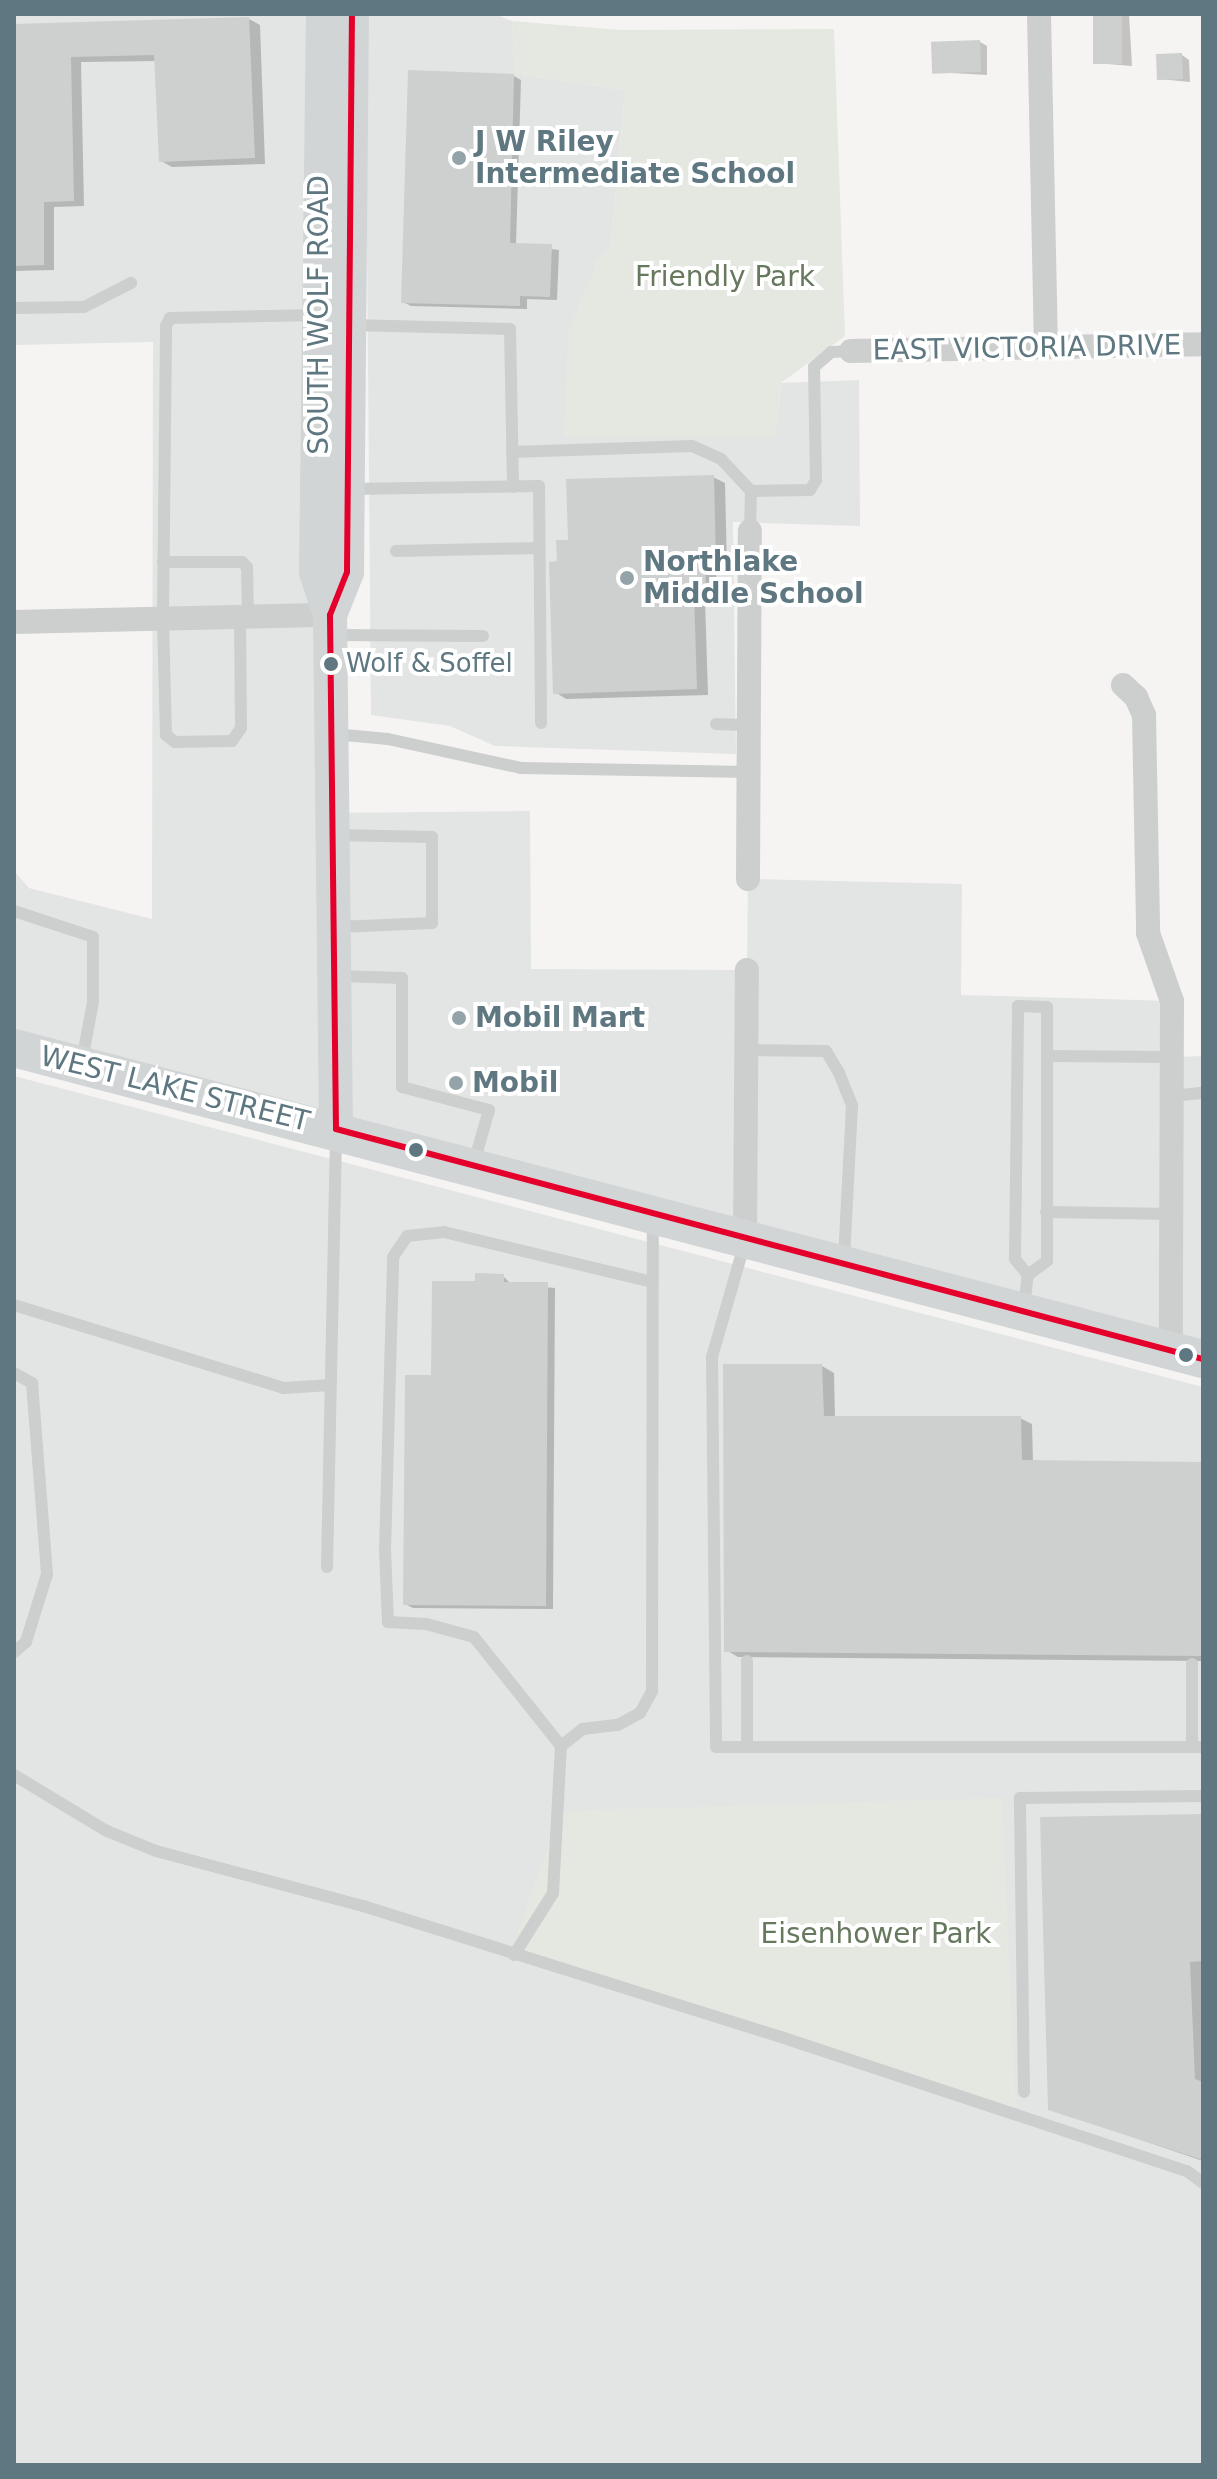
<!DOCTYPE html>
<html>
<head>
<meta charset="utf-8">
<style>
	body { margin:0 }
	#map { position:relative; width:1217px; height:2479px; overflow:hidden; background:#f5f4f3; font-family:"DejaVu Sans",sans-serif }
	div>[style] { position:absolute }
	[style*='--x'] { left:calc(var(--x)*1px); top:calc(var(--y)*1px); width:calc(var(--w)*1px); rotate:calc(var(--a)*1deg) }
	.built>* { inset:0; background:#e3e5e4 }
	.green>* { inset:0; background:#e5e8e1 }
	.shadow>* { inset:0; background:#0003 }
	.building>* { inset:0; background:#ced0d0; transform-origin:0 0 }
	.service>* { height:12px; margin:-6px; padding:0 6px; transform-origin:6px; border-radius:6px; background:#cdcece }
	.minor>* { height:24px; margin:-12px; padding:0 12px; transform-origin:12px; border-radius:12px; background:#cdcece }
	.secondary>* { height:34px; margin:-17px; padding:0 17px; transform-origin:17px; border-radius:17px; background:#d1d5d6 }
	.primary>* { height:38px; margin:-19px; padding:0 19px; transform-origin:19px; border-radius:19px; background:#d1d5d6 }
	.bus-1>* { height:6px; margin:-3px; padding:0 3px; transform-origin:3px; border-radius:3px; background:#e4002b }
	.dots>* { width:22px; height:22px; translate:-50% -50%; box-sizing:border-box; border:4px solid #fff; border-radius:50% }
	span { translate:-50% -50%; white-space:nowrap; text-align:center; line-height:1.15; -webkit-text-stroke:8px #fff; paint-order:stroke }
	.bus-label { font-size:26px; color:#5e7780 }
	.left { translate:0 -50%; text-align:left }
	.poi-label { font-size:28px; color:#5e7780; font-weight:700 }
	.park-label { font-size:28px; color:#66785d }
	.street-label { font-size:28px; color:#5e7780 }
	.frame { position:absolute; inset:0; border:16px solid #5e7780; pointer-events:none }
</style>
</head>
<body>
<div id="map">
	<div class="built">
		<i style="clip-path:polygon(14px 14px,335px 14px,332px 813px,530px 811px,531px 969px,747px 970px,748px 879px,962px 884px,961px 995px,1172px 1001px,1172px 1057px,1203px 1056px,1203px 1359px,14px 1048px,14px 871px,29px 888px,152px 919px,153px 342px,14px 345px)"></i>
		<i style="clip-path:polygon(365px 14px,495px 14px,512px 21px,515px 74px,625px 90px,611px 247px,597px 262px,775px 437px,781px 383px,859px 380px,860px 526px,733px 522px,736px 754px,495px 746px,450px 726px,371px 715px)"></i>
		<i style="clip-path:polygon(14px 1076px,1203px 1387px,1203px 2465px,14px 2465px)"></i>
	</div>
	<div class="green">
		<i style="clip-path:polygon(512px 21px,621px 30px,834px 29px,845px 336px,781px 383px,775px 437px,564px 437px,568px 333px,597px 261px,611px 247px,625px 90px,514px 74px)"></i>
		<i style="clip-path:polygon(1002px 1798px,1016px 2120px,511px 1951px,561px 1811px)"></i>
	</div>
	<div class="shadow">
		<i style="clip-path:polygon(1097px 14px,1129px 14px,1132px 66px,1095px 63px)"></i>
		<i style="clip-path:polygon(249px 19px,260px 25px,265px 164px,172px 167px,161px 161px,157px 61px,81px 62px,84px 206px,54px 207px,54px 270px,14px 271px,14px 25px)"></i>
		<i style="clip-path:polygon(980px 42px,987px 46px,987px 75px,933px 72px)"></i>
		<i style="clip-path:polygon(1182px 55px,1189px 60px,1190px 82px,1159px 79px)"></i>
		<i style="clip-path:polygon(514px 76px,521px 80px,516px 245px,559px 250px,557px 300px,527px 299px,527px 309px,411px 306px,403px 302px)"></i>
		<i style="clip-path:polygon(713px 477px,725px 483px,727px 569px,716px 569px,717px 599px,705px 599px,708px 695px,566px 699px,555px 692px,559px 563px,570px 542px)"></i>
		<i style="clip-path:polygon(503px 1276px,511px 1284px,555px 1288px,553px 1609px,413px 1608px,405px 1604px,477px 1283px)"></i>
		<i style="clip-path:polygon(822px 1366px,834px 1373px,835px 1418px,1020px 1418px,1032px 1424px,1033px 1462px,1203px 1464px,1203px 1661px,738px 1657px,726px 1650px)"></i>
		<i style="clip-path:polygon(1203px 1816px,1201px 1967px,1203px 2161px,1050px 2109px)"></i>
	</div>
	<div class="building">
		<i style="left:1093px;top:14px;width:29px;height:50px"></i>
		<i style="clip-path:polygon(249px 17px,255px 158px,159px 162px,154px 55px,71px 57px,74px 201px,44px 202px,44px 265px,14px 266px,14px 24px)"></i>
		<i style="left:980px;top:40px;width:32px;height:49px;rotate:88deg"></i>
		<i style="left:1182px;top:53px;width:26px;height:26px;rotate:88deg"></i>
		<i style="clip-path:polygon(408px 70px,514px 74px,510px 243px,552px 244px,550px 297px,520px 296px,520px 306px,401px 303px)"></i>
		<i style="clip-path:polygon(714px 475px,716px 563px,705px 563px,706px 593px,694px 594px,697px 689px,553px 694px,549px 562px,557px 561px,556px 540px,568px 540px,566px 479px)"></i>
		<i style="clip-path:polygon(475px 1273px,504px 1274px,504px 1282px,548px 1282px,546px 1606px,403px 1605px,405px 1375px,431px 1375px,432px 1281px,475px 1281px)"></i>
		<i style="clip-path:polygon(723px 1364px,822px 1364px,824px 1416px,1021px 1416px,1022px 1460px,1203px 1462px,1203px 1656px,724px 1652px)"></i>
		<i style="clip-path:polygon(1203px 1814px,1203px 1961px,1190px 1962px,1195px 2079px,1203px 2082px,1203px 2160px,1048px 2110px,1040px 1817px)"></i>
	</div>
	<div class="service">
		<i style="--x:14;--y:308;--w:70;--a:-0.8"></i>
		<i style="--x:84;--y:307;--w:53;--a:-27.1"></i>
		<i style="--x:351;--y:325;--w:159;--a:1.4"></i>
		<i style="--x:510;--y:329;--w:158;--a:88.9"></i>
		<i style="--x:512;--y:452;--w:180;--a:-1.9"></i>
		<i style="--x:692;--y:446;--w:32;--a:24"></i>
		<i style="--x:721;--y:459;--w:44;--a:46.8"></i>
		<i style="--x:751;--y:491;--w:40;--a:91.4"></i>
		<i style="--x:351;--y:489;--w:188;--a:-0.9"></i>
		<i style="--x:539;--y:486;--w:237;--a:89.5"></i>
		<i style="--x:751;--y:491;--w:59;--a:-1"></i>
		<i style="--x:810;--y:490;--w:12;--a:-59"></i>
		<i style="--x:816;--y:480;--w:113;--a:-91"></i>
		<i style="--x:814;--y:367;--w:23;--a:-41"></i>
		<i style="--x:831;--y:352;--w:20;--a:-3"></i>
		<i style="--x:396;--y:551;--w:143;--a:-1.2"></i>
		<i style="--x:163;--y:562;--w:79;--a:0"></i>
		<i style="--x:242;--y:562;--w:7;--a:45"></i>
		<i style="--x:247;--y:567;--w:49;--a:88.8"></i>
		<i style="--x:240;--y:617;--w:111;--a:89.5"></i>
		<i style="--x:241;--y:728;--w:16;--a:125"></i>
		<i style="--x:232;--y:741;--w:57;--a:179"></i>
		<i style="--x:175;--y:742;--w:11;--a:-142"></i>
		<i style="--x:166;--y:735;--w:117;--a:-91.5"></i>
		<i style="--x:163;--y:618;--w:292;--a:-89.4"></i>
		<i style="--x:166;--y:326;--w:9;--a:-63"></i>
		<i style="--x:170;--y:318;--w:148;--a:-1.2"></i>
		<i style="--x:333;--y:635;--w:150;--a:0.4"></i>
		<i style="--x:716;--y:724;--w:33;--a:2"></i>
		<i style="--x:334;--y:734;--w:54;--a:5.3"></i>
		<i style="--x:388;--y:739;--w:136;--a:12.3"></i>
		<i style="--x:521;--y:768;--w:228;--a:1"></i>
		<i style="--x:335;--y:835;--w:97;--a:1.2"></i>
		<i style="--x:432;--y:837;--w:86;--a:90"></i>
		<i style="--x:432;--y:923;--w:95;--a:177.6"></i>
		<i style="--x:14;--y:911;--w:83;--a:18.2"></i>
		<i style="--x:93;--y:937;--w:65;--a:90"></i>
		<i style="--x:93;--y:1002;--w:60;--a:100.6"></i>
		<i style="--x:337;--y:976;--w:65;--a:1.8"></i>
		<i style="--x:402;--y:978;--w:109;--a:90"></i>
		<i style="--x:402;--y:1087;--w:90;--a:14.8"></i>
		<i style="--x:489;--y:1110;--w:58;--a:105.9"></i>
		<i style="--x:747;--y:1050;--w:79;--a:0.7"></i>
		<i style="--x:826;--y:1051;--w:26;--a:59"></i>
		<i style="--x:839;--y:1073;--w:35;--a:68"></i>
		<i style="--x:852;--y:1106;--w:153;--a:93"></i>
		<i style="--x:1047;--y:1056;--w:125;--a:0.5"></i>
		<i style="--x:1172;--y:1096;--w:31;--a:-6"></i>
		<i style="--x:1046;--y:1212;--w:126;--a:0.9"></i>
		<i style="--x:745;--y:1242;--w:120;--a:106"></i>
		<i style="--x:712;--y:1357;--w:390;--a:89.4"></i>
		<i style="--x:716;--y:1747;--w:487;--a:0"></i>
		<i style="--x:14;--y:1305;--w:282;--a:17.1"></i>
		<i style="--x:284;--y:1388;--w:46;--a:-3.7"></i>
		<i style="--x:1024;--y:1306;--w:31;--a:-83"></i>
		<i style="--x:1028;--y:1275;--w:21;--a:-129"></i>
		<i style="--x:1015;--y:1259;--w:253;--a:-89.3"></i>
		<i style="--x:1018;--y:1006;--w:29;--a:2"></i>
		<i style="--x:1047;--y:1007;--w:254;--a:90"></i>
		<i style="--x:1047;--y:1261;--w:24;--a:144"></i>
		<i style="--x:14;--y:1373;--w:21;--a:29"></i>
		<i style="--x:32;--y:1383;--w:192;--a:85.5"></i>
		<i style="--x:47;--y:1574;--w:71;--a:107.2"></i>
		<i style="--x:26;--y:1642;--w:16;--a:140"></i>
		<i style="--x:327;--y:1567;--w:430;--a:-88.8"></i>
		<i style="--x:747;--y:1661;--w:86;--a:90"></i>
		<i style="--x:561;--y:1746;--w:139;--a:-128.6"></i>
		<i style="--x:474;--y:1637;--w:50;--a:-164.8"></i>
		<i style="--x:426;--y:1624;--w:38;--a:-177"></i>
		<i style="--x:388;--y:1622;--w:71;--a:-92.4"></i>
		<i style="--x:385;--y:1551;--w:294;--a:-88.4"></i>
		<i style="--x:393;--y:1257;--w:25;--a:-56"></i>
		<i style="--x:407;--y:1236;--w:37;--a:-6"></i>
		<i style="--x:444;--y:1232;--w:214;--a:13.5"></i>
		<i style="--x:1192;--y:1747;--w:83;--a:-90"></i>
		<i style="--x:14;--y:1775;--w:109;--a:31.1"></i>
		<i style="--x:107;--y:1831;--w:53;--a:22.2"></i>
		<i style="--x:156;--y:1851;--w:214;--a:14.9"></i>
		<i style="--x:363;--y:1906;--w:438;--a:17.4"></i>
		<i style="--x:781;--y:2037;--w:428;--a:18.3"></i>
		<i style="--x:1187;--y:2171;--w:20;--a:37"></i>
		<i style="--x:514;--y:1955;--w:73;--a:-57.8"></i>
		<i style="--x:553;--y:1893;--w:147;--a:-86.9"></i>
		<i style="--x:561;--y:1746;--w:28;--a:-38"></i>
		<i style="--x:583;--y:1729;--w:35;--a:-7"></i>
		<i style="--x:618;--y:1725;--w:25;--a:-29"></i>
		<i style="--x:640;--y:1713;--w:25;--a:-61"></i>
		<i style="--x:652;--y:1691;--w:471;--a:-89.9"></i>
		<i style="--x:1024;--y:2092;--w:294;--a:-90.8"></i>
		<i style="--x:1020;--y:1798;--w:183;--a:-0.6"></i>
	</div>
	<div class="minor">
		<i style="--x:1039;--y:14;--w:333;--a:88.8"></i>
		<i style="--x:851;--y:351;--w:352;--a:-1.1"></i>
		<i style="--x:14;--y:622;--w:316;--a:-1.3"></i>
		<i style="--x:1123;--y:685;--w:18;--a:43"></i>
		<i style="--x:1136;--y:697;--w:20;--a:66"></i>
		<i style="--x:1144;--y:715;--w:218;--a:88.9"></i>
		<i style="--x:1148;--y:933;--w:72;--a:70.6"></i>
		<i style="--x:1172;--y:1001;--w:349;--a:90.2"></i>
		<i style="--x:748;--y:879;--w:348;--a:-89.7"></i>
		<i style="--x:745;--y:1239;--w:269;--a:-89.6"></i>
	</div>
	<div class="secondary">
		<i style="--x:323;--y:14;--w:558;--a:90.72"></i>
		<i style="--x:316;--y:572;--w:45;--a:72"></i>
		<i style="--x:330;--y:615;--w:514;--a:89.33"></i>
		<i style="--x:330;--y:615;--w:46;--a:-68.4"></i>
		<i style="--x:347;--y:572;--w:558;--a:-89.49"></i>
	</div>
	<div class="primary">
		<i style="--x:14;--y:1048;--w:1229;--a:14.66"></i>
	</div>
	<div class="bus-1">
		<i style="--x:336;--y:1129;--w:514;--a:-90.67"></i>
		<i style="--x:330;--y:615;--w:46;--a:-68.4"></i>
		<i style="--x:347;--y:572;--w:558;--a:-89.49"></i>
		<i style="--x:336;--y:1129;--w:897;--a:14.86"></i>
	</div>
	<div class="dots">
		<i style="left:459px;top:158px;background:#93a3a8"></i>
		<i style="left:627px;top:578px;background:#93a3a8"></i>
		<i style="left:331px;top:664px;background:#5e7780"></i>
		<i style="left:459px;top:1018px;background:#93a3a8"></i>
		<i style="left:456px;top:1083px;background:#93a3a8"></i>
		<i style="left:416px;top:1150px;background:#5e7780"></i>
		<i style="left:1186px;top:1355px;background:#5e7780"></i>
	</div>
	<div class="bus-label">
		<span class="left" style="left:346px;top:664px">Wolf &amp; Soffel</span>
	</div>
	<div class="poi-label">
		<span class="left" style="left:475px;top:158px">J W Riley<br>Intermediate School</span>
		<span class="left" style="left:643px;top:578px">Northlake<br>Middle School</span>
		<span class="left" style="left:475px;top:1018px">Mobil Mart</span>
		<span class="left" style="left:472px;top:1083px">Mobil</span>
	</div>
	<div class="park-label">
		<span style="left:725px;top:277px">Friendly Park</span>
		<span style="left:876px;top:1934px">Eisenhower Park</span>
	</div>
	<div class="street-label">
		<span style="left:319px;top:315px;rotate:-90deg">SOUTH WOLF ROAD</span>
		<span style="left:1027px;top:348px;rotate:-1deg">EAST VICTORIA DRIVE</span>
		<span style="left:175px;top:1089px;rotate:14deg">WEST LAKE STREET</span>
	</div>
	<div class="frame"></div>
</div>
</body>
</html>
